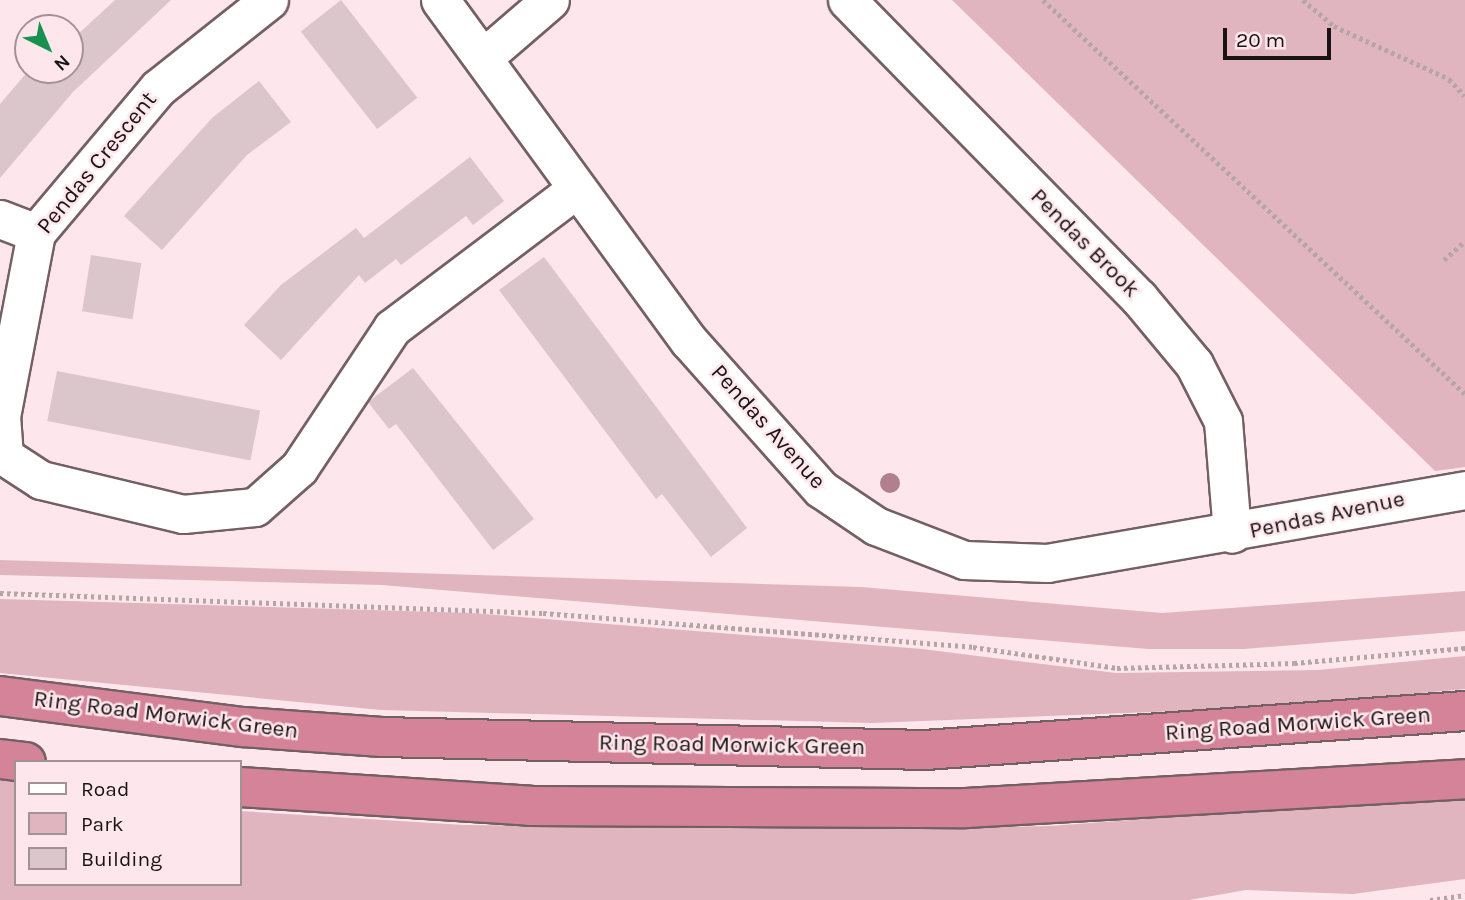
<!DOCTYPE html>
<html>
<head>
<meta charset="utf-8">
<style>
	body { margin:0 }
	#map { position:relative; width:1465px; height:900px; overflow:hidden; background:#fde7ec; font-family:Karla,sans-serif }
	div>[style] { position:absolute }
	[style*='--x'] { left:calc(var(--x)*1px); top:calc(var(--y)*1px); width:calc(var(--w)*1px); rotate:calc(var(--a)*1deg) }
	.green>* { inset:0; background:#e0b5bf }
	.building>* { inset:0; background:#dbc6cb; transform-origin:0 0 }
	.path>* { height:4.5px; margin-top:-2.25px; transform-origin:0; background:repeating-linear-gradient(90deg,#b5a4a8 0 3.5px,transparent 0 7px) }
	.roads { filter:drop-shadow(2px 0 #736065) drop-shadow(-2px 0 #736065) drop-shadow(0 2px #736065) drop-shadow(0 -2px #736065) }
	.street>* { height:37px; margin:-18.5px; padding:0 18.5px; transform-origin:18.5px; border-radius:18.5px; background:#fff }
	.highway>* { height:38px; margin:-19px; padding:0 19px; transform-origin:19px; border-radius:19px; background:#d58399 }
	.trees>* { width:20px; height:20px; margin:-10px; border-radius:50%; background:#b0808f }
	span { translate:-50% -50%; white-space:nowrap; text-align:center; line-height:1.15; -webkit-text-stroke:5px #fde7ec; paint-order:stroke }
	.street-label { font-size:23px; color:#1a1315 }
	.legend { position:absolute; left:14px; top:760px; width:228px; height:126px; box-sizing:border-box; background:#fde7ec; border:2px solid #a29296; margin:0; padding:9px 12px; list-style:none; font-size:21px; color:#1a1315 }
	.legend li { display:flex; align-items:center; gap:14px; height:35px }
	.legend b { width:35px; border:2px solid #a29296 }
	.north { position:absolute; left:14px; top:14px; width:70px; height:70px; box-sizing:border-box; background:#fde7ec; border:2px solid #a29296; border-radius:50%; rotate:137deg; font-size:19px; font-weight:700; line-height:28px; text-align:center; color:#1a1315 }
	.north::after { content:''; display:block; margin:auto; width:24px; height:32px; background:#17914d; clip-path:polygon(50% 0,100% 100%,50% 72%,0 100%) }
	.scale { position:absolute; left:1223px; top:28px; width:108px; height:32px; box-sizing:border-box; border:4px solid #1a1315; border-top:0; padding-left:9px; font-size:21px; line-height:24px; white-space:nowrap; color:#1a1315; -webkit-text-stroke:5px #fde7ec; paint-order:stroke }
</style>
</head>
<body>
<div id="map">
	<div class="green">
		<i style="clip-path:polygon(952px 0,1465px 0,1465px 467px,1435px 471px)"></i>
		<i style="clip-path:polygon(0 560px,861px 587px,1162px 613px,1465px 591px,1465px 631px,1244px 649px,1148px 649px,382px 585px,0 575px)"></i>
		<i style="clip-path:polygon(0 599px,471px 613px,922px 649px,1116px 673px,1318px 670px,1465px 656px,1465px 689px,1255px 708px,872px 723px,381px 710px,0 673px)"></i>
		<i style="clip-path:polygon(0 780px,16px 782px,16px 884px,240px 884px,240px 811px,464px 825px,903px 829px,1049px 826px,1465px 796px,1465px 879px,1353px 894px,1246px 890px,1189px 900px,0 900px)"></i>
	</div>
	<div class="building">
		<i style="clip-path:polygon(115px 0,171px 0,73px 92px,0 178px,0 104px,29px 70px,70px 70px,70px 29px,76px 36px)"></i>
		<i style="left:341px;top:0;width:124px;height:51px;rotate:52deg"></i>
		<i style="clip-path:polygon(259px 81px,291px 122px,247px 155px,162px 250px,124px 216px,212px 118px)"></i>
		<i style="clip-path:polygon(470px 157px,504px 201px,473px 225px,466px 216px,401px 265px,396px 259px,365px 283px,359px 275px,281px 360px,244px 325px,281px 285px,356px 228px,364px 238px)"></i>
		<i style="left:91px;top:255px;width:51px;height:57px;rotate:9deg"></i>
		<i style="clip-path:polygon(544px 257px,747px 528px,711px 557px,662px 494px,656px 499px,499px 290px)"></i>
		<i style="clip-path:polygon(413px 368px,534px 519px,493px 550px,396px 424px,389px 429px,368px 402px)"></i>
		<i style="left:57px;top:371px;width:207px;height:51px;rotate:11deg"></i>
	</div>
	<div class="path">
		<i style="--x:1043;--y:0;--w:577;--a:43.03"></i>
		<i style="--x:1303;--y:0;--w:40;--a:40"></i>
		<i style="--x:1334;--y:26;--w:127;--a:24.7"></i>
		<i style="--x:1449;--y:79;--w:23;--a:47"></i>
		<i style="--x:1444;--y:260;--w:28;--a:-42"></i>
		<i style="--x:0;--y:593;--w:543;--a:2.11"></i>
		<i style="--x:543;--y:613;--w:431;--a:4.5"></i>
		<i style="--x:973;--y:647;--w:146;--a:8.3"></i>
		<i style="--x:1117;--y:668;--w:177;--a:-1.6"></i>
		<i style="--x:1294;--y:663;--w:172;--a:-5"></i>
		<i style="--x:1430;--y:900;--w:35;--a:-8"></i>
	</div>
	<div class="roads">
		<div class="street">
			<i style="--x:269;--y:0;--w:142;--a:141.6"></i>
			<i style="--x:158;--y:88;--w:189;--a:130.1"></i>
			<i style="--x:36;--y:233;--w:186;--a:100.8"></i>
			<i style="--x:1;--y:416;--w:40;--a:85.7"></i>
			<i style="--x:4;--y:456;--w:44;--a:33"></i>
			<i style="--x:41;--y:480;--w:146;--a:13.5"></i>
			<i style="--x:183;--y:514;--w:72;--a:-5.6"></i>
			<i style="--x:255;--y:507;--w:59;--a:-41.6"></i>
			<i style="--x:299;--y:468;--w:168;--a:-56.4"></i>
			<i style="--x:392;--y:328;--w:228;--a:-37"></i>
			<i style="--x:440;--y:0;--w:422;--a:53.9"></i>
			<i style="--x:689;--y:341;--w:198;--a:48.3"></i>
			<i style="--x:821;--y:489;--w:66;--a:33.9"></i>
			<i style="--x:876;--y:526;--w:94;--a:21.1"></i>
			<i style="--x:964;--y:560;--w:83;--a:2.1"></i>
			<i style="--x:1047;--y:563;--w:424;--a:-9.9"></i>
			<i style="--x:847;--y:0;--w:417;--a:45.6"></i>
			<i style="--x:1139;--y:298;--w:86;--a:50.2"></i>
			<i style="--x:1194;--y:364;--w:64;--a:63"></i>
			<i style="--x:1223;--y:421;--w:113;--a:85.4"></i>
			<i style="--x:484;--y:57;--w:87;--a:-40.8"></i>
			<i style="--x:0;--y:219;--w:39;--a:21"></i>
		</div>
		<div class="highway">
			<i style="--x:0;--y:696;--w:245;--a:7.3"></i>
			<i style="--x:243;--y:727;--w:139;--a:4.1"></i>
			<i style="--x:382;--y:737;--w:543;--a:1.37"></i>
			<i style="--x:925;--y:750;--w:541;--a:-4.13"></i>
			<i style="--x:0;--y:759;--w:26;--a:7"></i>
			<i style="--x:240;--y:787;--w:291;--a:3.7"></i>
			<i style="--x:530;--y:806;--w:436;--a:0.3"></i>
			<i style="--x:966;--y:808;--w:500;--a:-3.3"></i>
		</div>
	</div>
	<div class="trees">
		<i style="left:890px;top:483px"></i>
	</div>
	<div class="street-label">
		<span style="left:97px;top:163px;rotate:-51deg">Pendas Crescent</span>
		<span style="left:1085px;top:243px;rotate:45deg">Pendas Brook</span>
		<span style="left:768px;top:427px;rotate:48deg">Pendas Avenue</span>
		<span style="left:1327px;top:515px;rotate:-12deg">Pendas Avenue</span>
		<span style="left:166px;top:715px;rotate:7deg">Ring Road Morwick Green</span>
		<span style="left:1298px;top:724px;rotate:-4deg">Ring Road Morwick Green</span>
		<span style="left:732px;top:745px;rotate:1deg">Ring Road Morwick Green</span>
	</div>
	<ul class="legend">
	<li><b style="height:9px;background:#fff"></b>Road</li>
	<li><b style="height:19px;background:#e0b5bf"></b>Park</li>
	<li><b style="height:19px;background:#dbc6cb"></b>Building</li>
	</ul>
	<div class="north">N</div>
	<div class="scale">20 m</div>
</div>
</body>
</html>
